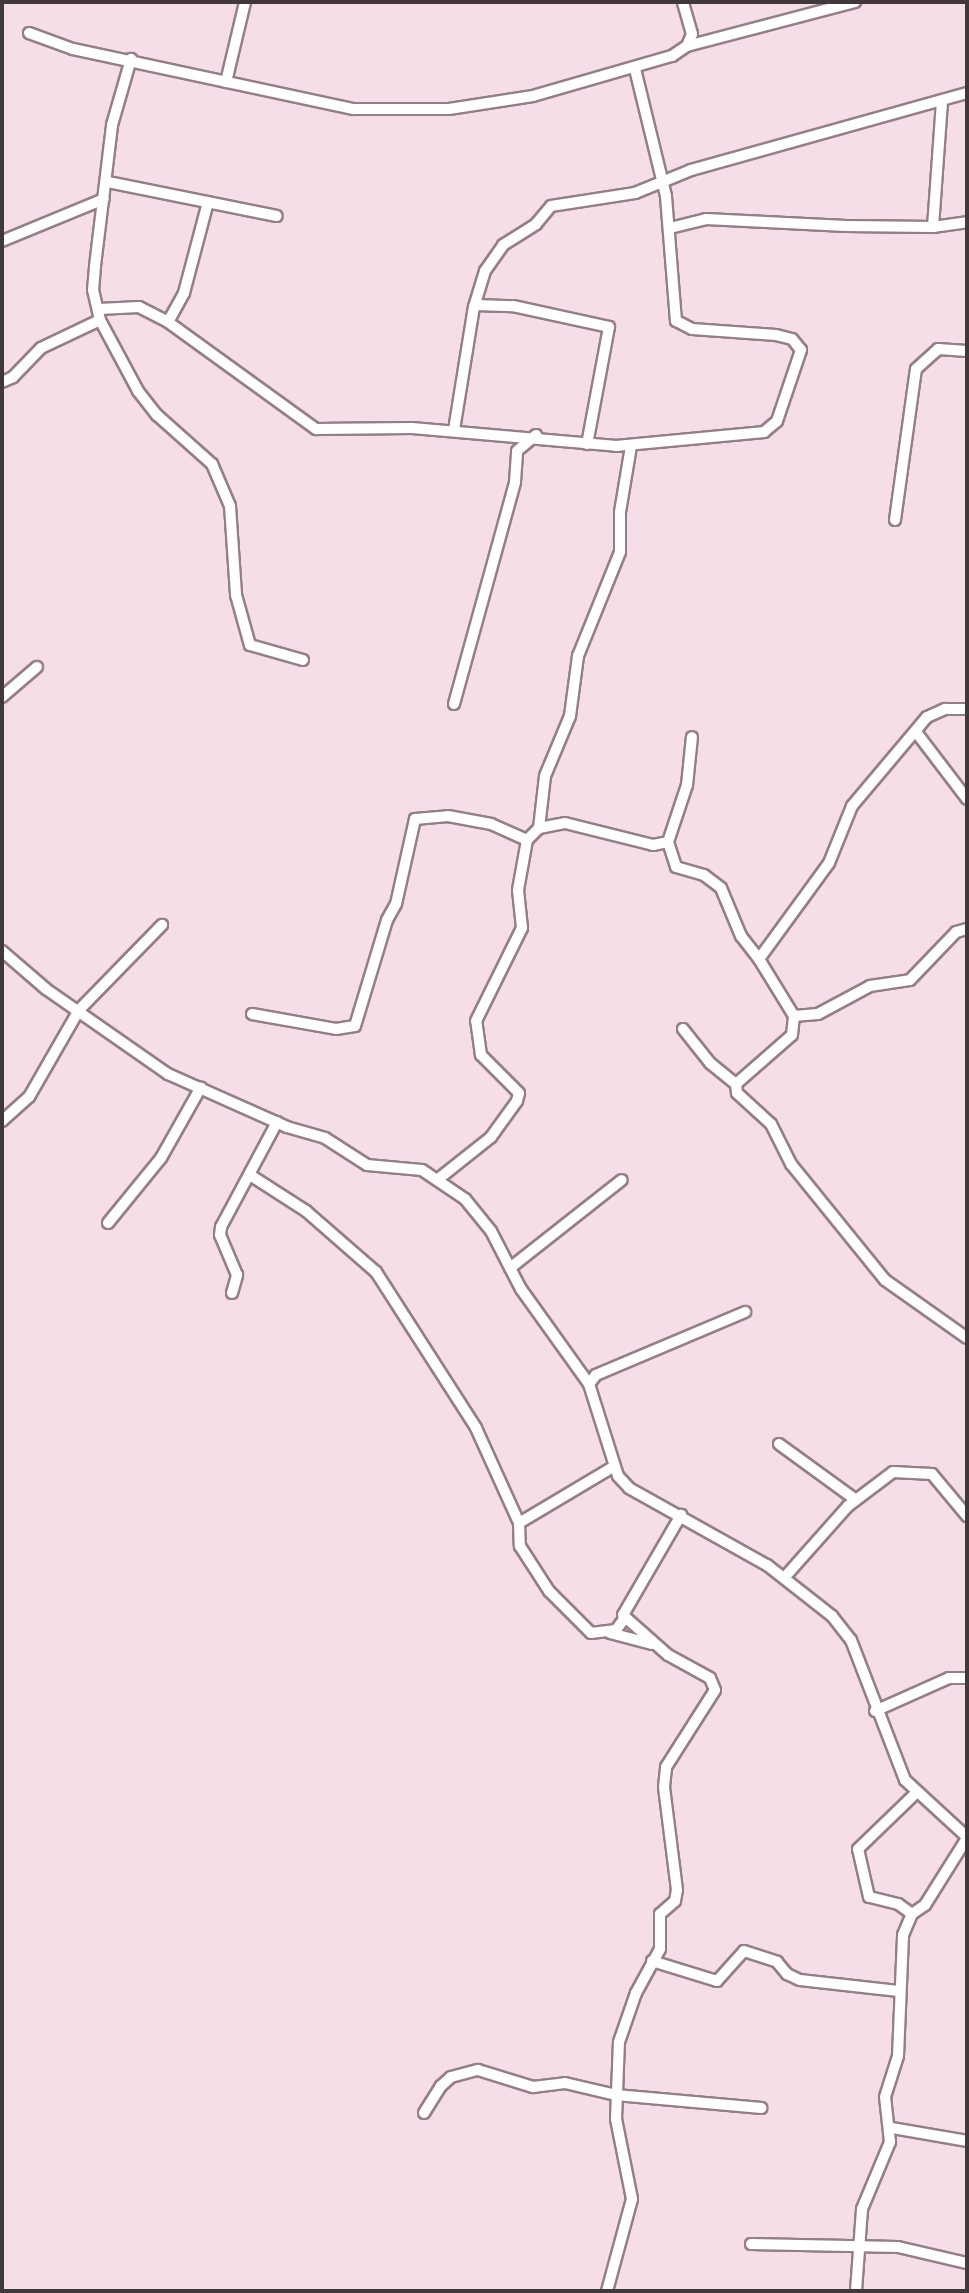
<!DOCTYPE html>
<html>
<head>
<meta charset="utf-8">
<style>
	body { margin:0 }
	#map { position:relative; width:969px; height:2293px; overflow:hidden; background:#f5dee7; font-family:"Varela Round",sans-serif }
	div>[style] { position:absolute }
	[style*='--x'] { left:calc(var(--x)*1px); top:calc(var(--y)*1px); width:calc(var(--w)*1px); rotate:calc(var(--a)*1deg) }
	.roads { filter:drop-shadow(2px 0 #947f87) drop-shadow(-2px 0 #947f87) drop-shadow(0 2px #947f87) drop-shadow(0 -2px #947f87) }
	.street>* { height:10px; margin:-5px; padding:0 5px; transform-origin:5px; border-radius:5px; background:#fff }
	span { translate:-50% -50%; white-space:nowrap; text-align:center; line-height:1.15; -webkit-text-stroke:5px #fff; paint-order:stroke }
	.frame { position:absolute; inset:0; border:4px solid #41383b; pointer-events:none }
</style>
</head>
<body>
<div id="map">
	<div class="roads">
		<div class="street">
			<i style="--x:29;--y:33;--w:47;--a:20"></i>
			<i style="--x:73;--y:49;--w:287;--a:12.1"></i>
			<i style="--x:354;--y:109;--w:95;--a:0"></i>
			<i style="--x:449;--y:109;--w:85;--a:-8.8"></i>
			<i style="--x:533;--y:96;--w:145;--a:-16.1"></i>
			<i style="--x:672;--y:56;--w:18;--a:-34"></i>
			<i style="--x:687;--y:46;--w:13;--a:-67"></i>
			<i style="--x:692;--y:34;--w:33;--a:-106"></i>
			<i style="--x:687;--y:46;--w:174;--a:-14.7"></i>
			<i style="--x:226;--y:82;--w:82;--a:-76.6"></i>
			<i style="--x:108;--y:182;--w:172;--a:11.4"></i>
			<i style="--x:933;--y:227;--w:127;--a:-85.9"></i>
			<i style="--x:670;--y:228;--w:37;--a:-14"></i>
			<i style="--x:706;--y:219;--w:140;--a:2.9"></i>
			<i style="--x:846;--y:226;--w:87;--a:0.7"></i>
			<i style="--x:933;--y:227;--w:34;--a:-8"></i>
			<i style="--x:2;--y:241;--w:110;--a:-22.4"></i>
			<i style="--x:476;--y:305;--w:37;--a:2"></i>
			<i style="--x:513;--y:306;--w:98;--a:12.3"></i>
			<i style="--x:609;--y:327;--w:119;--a:100.6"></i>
			<i style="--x:99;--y:309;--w:40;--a:-2.9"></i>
			<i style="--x:139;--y:307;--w:33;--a:27"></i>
			<i style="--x:168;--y:322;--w:183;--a:35.9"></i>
			<i style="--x:316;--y:429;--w:96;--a:-0.6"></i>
			<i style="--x:412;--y:428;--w:205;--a:5"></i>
			<i style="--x:616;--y:446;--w:149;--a:-5.4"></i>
			<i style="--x:764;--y:432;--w:17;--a:-40"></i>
			<i style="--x:777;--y:421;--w:75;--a:-71.3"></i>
			<i style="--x:801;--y:350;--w:14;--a:-129"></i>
			<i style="--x:792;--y:339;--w:16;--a:-166"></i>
			<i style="--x:776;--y:335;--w:84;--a:-175.9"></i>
			<i style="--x:692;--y:329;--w:18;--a:-153"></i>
			<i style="--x:676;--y:321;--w:125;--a:-94.6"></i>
			<i style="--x:666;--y:196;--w:131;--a:-103.7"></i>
			<i style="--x:100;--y:320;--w:81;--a:61.8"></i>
			<i style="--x:138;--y:391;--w:31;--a:52"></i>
			<i style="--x:157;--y:415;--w:74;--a:41.7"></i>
			<i style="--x:212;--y:464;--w:46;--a:66.8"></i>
			<i style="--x:230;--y:506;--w:89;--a:86.1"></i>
			<i style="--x:236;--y:595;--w:52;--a:74.4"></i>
			<i style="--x:250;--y:645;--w:55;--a:15.8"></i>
			<i style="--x:168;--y:322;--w:33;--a:-61"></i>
			<i style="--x:184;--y:293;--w:94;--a:-75.2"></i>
			<i style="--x:2;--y:382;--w:12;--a:-24"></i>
			<i style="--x:13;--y:377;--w:40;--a:-46"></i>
			<i style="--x:41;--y:348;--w:65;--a:-25.4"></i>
			<i style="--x:100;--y:320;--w:31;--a:-103"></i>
			<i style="--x:93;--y:290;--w:24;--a:-85"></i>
			<i style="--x:95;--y:266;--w:142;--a:-83.1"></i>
			<i style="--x:112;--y:125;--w:69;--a:-73.9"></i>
			<i style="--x:454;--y:430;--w:125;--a:-80.8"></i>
			<i style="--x:474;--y:307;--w:38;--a:-73"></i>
			<i style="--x:485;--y:271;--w:32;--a:-55"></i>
			<i style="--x:503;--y:245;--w:39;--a:-32"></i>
			<i style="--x:536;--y:224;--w:23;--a:-50"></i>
			<i style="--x:551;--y:206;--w:85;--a:-8.8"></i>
			<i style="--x:635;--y:193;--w:61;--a:-22.3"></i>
			<i style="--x:691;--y:170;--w:287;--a:-15.6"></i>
			<i style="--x:895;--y:520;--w:152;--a:-82.1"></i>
			<i style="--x:916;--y:369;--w:30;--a:-42"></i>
			<i style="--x:938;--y:349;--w:29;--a:4"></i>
			<i style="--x:2;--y:697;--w:46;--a:-40.6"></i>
			<i style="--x:454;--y:704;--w:230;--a:-74.6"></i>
			<i style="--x:515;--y:482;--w:31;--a:-86"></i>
			<i style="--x:517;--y:451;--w:25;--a:-40"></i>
			<i style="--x:916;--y:732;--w:84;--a:52.7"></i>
			<i style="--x:539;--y:828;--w:26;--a:-11"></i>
			<i style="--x:565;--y:823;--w:91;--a:14"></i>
			<i style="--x:653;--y:845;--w:15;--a:-11"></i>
			<i style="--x:668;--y:842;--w:60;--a:-71.6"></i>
			<i style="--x:687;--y:785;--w:48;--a:-84.1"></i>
			<i style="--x:668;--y:842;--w:26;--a:72"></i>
			<i style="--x:676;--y:867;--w:29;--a:16"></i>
			<i style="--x:704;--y:875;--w:21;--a:37"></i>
			<i style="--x:721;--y:888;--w:52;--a:67.4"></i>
			<i style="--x:741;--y:936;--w:29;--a:52"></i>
			<i style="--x:2;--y:951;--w:58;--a:40.8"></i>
			<i style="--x:46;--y:989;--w:149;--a:34.9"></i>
			<i style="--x:168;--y:1074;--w:130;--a:24"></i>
			<i style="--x:287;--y:1127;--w:40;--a:16"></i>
			<i style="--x:325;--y:1138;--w:50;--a:32.7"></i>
			<i style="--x:367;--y:1165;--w:55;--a:5.2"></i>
			<i style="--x:422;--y:1170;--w:52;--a:34"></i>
			<i style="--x:465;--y:1199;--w:41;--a:50.9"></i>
			<i style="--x:491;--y:1231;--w:65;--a:62.7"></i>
			<i style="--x:521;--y:1289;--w:117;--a:54.4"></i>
			<i style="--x:589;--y:1384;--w:96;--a:72.5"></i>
			<i style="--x:618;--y:1476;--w:16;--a:47"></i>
			<i style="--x:629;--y:1488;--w:158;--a:29.2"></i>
			<i style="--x:767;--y:1565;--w:83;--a:38.1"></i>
			<i style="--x:832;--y:1616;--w:31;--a:52"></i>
			<i style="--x:851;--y:1640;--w:150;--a:68.9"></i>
			<i style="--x:905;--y:1780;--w:84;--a:42.6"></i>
			<i style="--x:252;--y:1014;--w:85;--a:10.1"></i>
			<i style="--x:336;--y:1029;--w:19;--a:-9"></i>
			<i style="--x:355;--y:1026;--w:111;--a:-73.2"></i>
			<i style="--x:387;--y:920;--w:18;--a:-61"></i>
			<i style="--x:396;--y:904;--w:87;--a:-77.4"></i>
			<i style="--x:415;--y:819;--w:33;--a:-5"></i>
			<i style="--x:448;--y:816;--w:44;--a:10.5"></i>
			<i style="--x:491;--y:824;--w:39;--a:24"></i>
			<i style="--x:527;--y:840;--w:17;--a:-45"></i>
			<i style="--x:539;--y:828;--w:52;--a:-83.4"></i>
			<i style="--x:545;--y:776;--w:65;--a:-67.4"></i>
			<i style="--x:570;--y:716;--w:61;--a:-82.4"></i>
			<i style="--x:578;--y:656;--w:112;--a:-68"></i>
			<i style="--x:620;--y:552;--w:40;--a:-90"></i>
			<i style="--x:620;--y:512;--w:67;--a:-80.5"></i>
			<i style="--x:794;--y:1016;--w:24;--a:-5"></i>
			<i style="--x:818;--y:1014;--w:59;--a:-28.3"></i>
			<i style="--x:870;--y:986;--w:40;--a:-8.5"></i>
			<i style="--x:910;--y:980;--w:66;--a:-46.2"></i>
			<i style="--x:956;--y:932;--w:11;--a:-15"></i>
			<i style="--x:683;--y:1029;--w:43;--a:51.5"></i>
			<i style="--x:710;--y:1063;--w:33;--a:39"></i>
			<i style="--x:736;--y:1084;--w:9;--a:84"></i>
			<i style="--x:737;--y:1093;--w:46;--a:42.4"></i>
			<i style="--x:771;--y:1124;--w:45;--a:63.4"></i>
			<i style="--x:791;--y:1164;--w:149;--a:51"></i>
			<i style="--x:885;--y:1280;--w:100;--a:35.3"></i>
			<i style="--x:736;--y:1084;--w:74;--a:-41.2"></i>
			<i style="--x:792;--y:1035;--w:19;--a:-84"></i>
			<i style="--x:794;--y:1016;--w:67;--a:-121.6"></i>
			<i style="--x:759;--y:959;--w:119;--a:-53.9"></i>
			<i style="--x:829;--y:863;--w:61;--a:-68"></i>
			<i style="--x:852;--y:806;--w:116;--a:-49.9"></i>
			<i style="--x:927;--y:717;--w:20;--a:-24"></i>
			<i style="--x:945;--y:709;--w:22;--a:0"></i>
			<i style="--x:2;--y:1121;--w:36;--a:-42"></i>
			<i style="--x:29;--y:1097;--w:100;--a:-60.1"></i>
			<i style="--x:79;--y:1010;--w:119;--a:-45.7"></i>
			<i style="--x:250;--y:1175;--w:67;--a:32.7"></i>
			<i style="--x:306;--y:1211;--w:93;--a:41.1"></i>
			<i style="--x:376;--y:1272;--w:185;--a:57.3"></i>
			<i style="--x:476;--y:1428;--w:104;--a:65.6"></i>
			<i style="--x:519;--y:1523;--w:23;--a:88"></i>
			<i style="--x:520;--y:1546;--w:54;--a:57.2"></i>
			<i style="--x:549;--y:1591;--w:59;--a:45"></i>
			<i style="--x:591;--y:1633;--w:25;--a:-7"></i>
			<i style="--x:616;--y:1630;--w:14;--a:-54"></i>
			<i style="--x:437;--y:1180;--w:69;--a:-38.5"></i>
			<i style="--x:491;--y:1137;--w:44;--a:-54.2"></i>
			<i style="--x:517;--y:1101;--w:8;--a:-76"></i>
			<i style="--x:519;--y:1093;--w:54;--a:-135"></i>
			<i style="--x:481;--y:1055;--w:34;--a:-98"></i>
			<i style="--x:476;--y:1021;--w:104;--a:-63.7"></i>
			<i style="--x:522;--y:928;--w:38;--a:-96"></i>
			<i style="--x:518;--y:890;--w:51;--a:-79.8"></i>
			<i style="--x:108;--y:1223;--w:84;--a:-50.8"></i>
			<i style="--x:161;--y:1158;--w:81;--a:-60.6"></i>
			<i style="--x:510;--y:1268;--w:142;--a:-38.2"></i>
			<i style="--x:232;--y:1293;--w:19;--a:-74"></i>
			<i style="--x:237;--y:1275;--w:43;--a:-113"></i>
			<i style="--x:220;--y:1235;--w:8;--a:-83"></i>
			<i style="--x:221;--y:1227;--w:119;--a:-61.9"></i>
			<i style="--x:589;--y:1384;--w:11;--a:-52"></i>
			<i style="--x:596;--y:1375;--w:162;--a:-22.9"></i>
			<i style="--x:779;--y:1444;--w:95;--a:36"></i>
			<i style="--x:519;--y:1523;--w:109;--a:-30.8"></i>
			<i style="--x:784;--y:1578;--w:96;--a:-48.4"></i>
			<i style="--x:848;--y:1506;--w:56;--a:-37.1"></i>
			<i style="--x:893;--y:1472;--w:39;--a:3"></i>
			<i style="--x:932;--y:1474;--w:55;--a:50.2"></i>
			<i style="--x:610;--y:1633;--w:43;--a:14.7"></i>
			<i style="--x:875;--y:1711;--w:81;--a:-24"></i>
			<i style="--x:949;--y:1678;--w:18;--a:0"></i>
			<i style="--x:912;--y:1914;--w:17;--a:-144"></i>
			<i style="--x:898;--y:1904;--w:30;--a:-166"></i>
			<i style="--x:869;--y:1897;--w:49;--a:-102.9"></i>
			<i style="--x:858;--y:1849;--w:81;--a:-44"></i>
			<i style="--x:652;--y:1961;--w:68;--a:17.1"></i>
			<i style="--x:717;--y:1981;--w:40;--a:-48"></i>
			<i style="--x:744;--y:1951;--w:35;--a:18"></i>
			<i style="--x:777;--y:1962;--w:16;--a:50"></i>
			<i style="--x:787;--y:1974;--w:14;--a:25"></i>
			<i style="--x:800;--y:1980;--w:99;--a:6.4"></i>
			<i style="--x:424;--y:2113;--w:32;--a:-58"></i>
			<i style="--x:441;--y:2086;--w:13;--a:-42"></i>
			<i style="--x:451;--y:2077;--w:28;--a:-15"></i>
			<i style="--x:478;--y:2070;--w:58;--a:17.2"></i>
			<i style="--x:533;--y:2087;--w:32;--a:-7"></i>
			<i style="--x:565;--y:2083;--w:52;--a:13.2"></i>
			<i style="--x:616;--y:2095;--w:146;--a:5.1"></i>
			<i style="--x:892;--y:2128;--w:76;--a:9.8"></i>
			<i style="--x:751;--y:2244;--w:147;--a:1.2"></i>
			<i style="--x:898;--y:2247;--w:71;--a:13.1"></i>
			<i style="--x:607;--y:2291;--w:95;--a:-74.8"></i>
			<i style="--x:632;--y:2199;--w:82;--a:-101.3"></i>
			<i style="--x:616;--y:2119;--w:77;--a:-87.8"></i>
			<i style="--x:619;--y:2042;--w:52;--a:-70.9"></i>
			<i style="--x:636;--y:1993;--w:50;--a:-61.4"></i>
			<i style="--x:660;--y:1949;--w:35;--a:-90"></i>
			<i style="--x:660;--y:1914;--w:20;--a:-41"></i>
			<i style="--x:675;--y:1901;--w:11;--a:-80"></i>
			<i style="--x:677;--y:1890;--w:104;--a:-97.2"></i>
			<i style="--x:664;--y:1787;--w:20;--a:-84"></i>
			<i style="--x:666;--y:1767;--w:91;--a:-57.5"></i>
			<i style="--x:715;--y:1690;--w:13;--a:-113"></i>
			<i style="--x:710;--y:1678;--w:48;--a:-151.3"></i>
			<i style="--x:668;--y:1655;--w:60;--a:-138.4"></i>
			<i style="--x:623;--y:1615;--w:116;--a:-59.9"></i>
			<i style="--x:856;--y:2291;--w:82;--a:-85.8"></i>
			<i style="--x:862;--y:2209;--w:73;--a:-67.3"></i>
			<i style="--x:890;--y:2142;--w:45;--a:-96.3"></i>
			<i style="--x:885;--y:2097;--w:43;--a:-72.4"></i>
			<i style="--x:898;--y:2056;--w:121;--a:-87.6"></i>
			<i style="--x:903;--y:1935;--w:23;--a:-67"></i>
			<i style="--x:912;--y:1914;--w:16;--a:-35"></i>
			<i style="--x:925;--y:1905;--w:79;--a:-57.9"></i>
		</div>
	</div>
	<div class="frame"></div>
</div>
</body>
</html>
